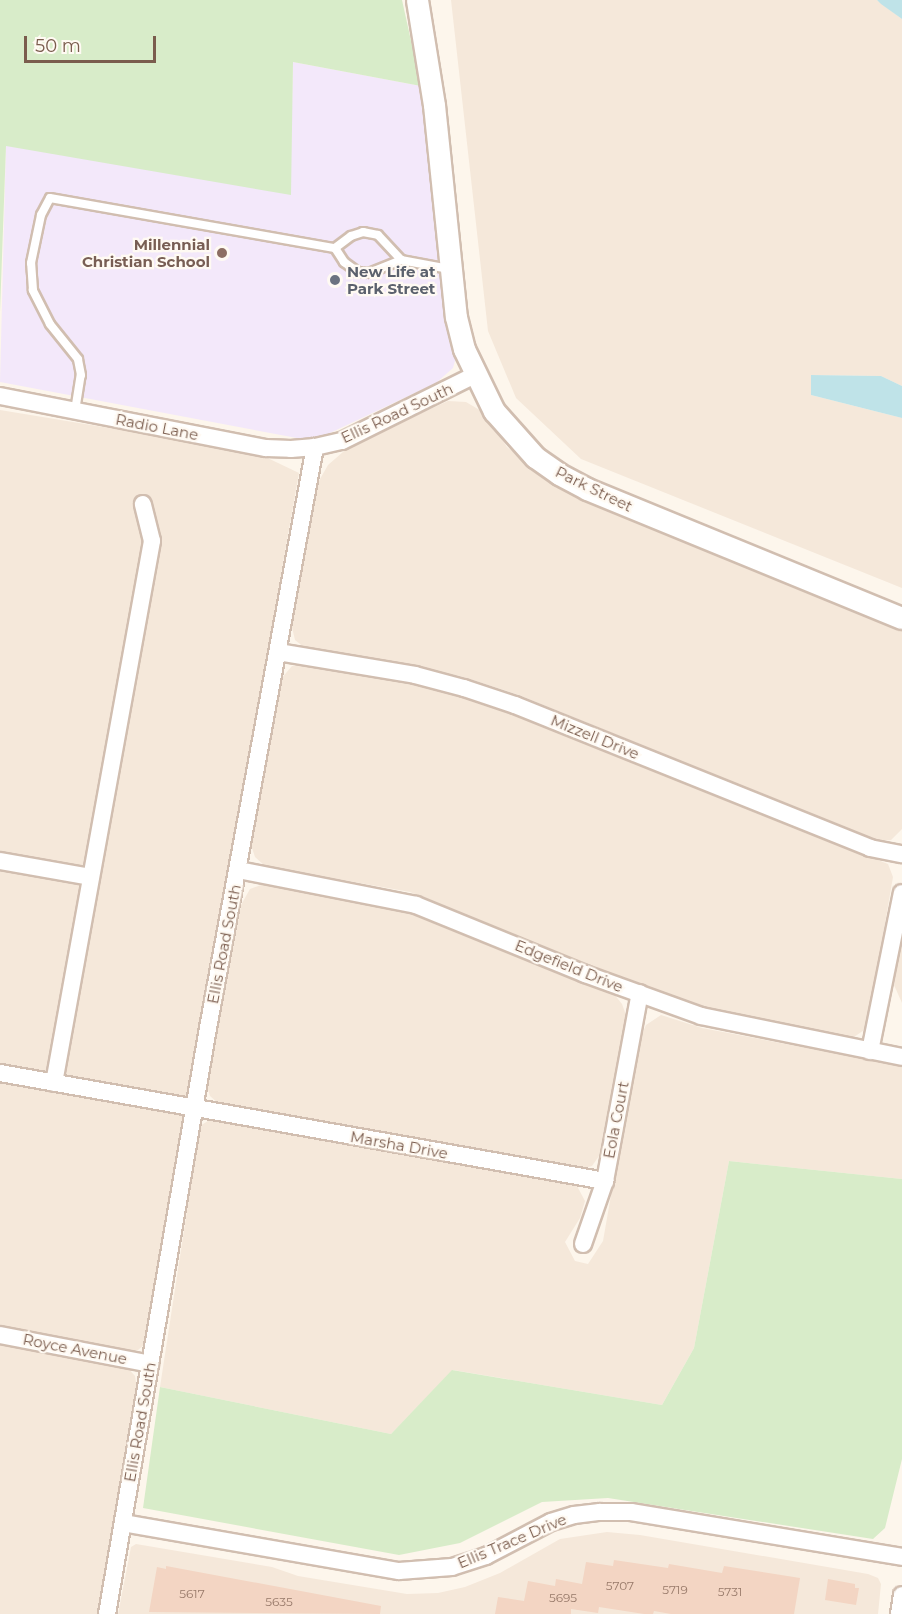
<!DOCTYPE html>
<html>
<head>
<meta charset="utf-8">
<style>
	body { margin:0 }
	#map { position:relative; width:902px; height:1614px; overflow:hidden; background:#fdf6ec; font-family:Montserrat,sans-serif }
	div>[style] { position:absolute }
	[style*='--x'] { left:calc(var(--x)*1px); top:calc(var(--y)*1px); width:calc(var(--w)*1px); rotate:calc(var(--a)*1deg) }
	.residential>* { inset:0; background:#f5e8da }
	.education>* { inset:0; background:#f3e8fa }
	.green>* { inset:0; background:#d8ecc9 }
	.water>* { inset:0; background:#bfe3e8 }
	.building>* { inset:0; background:#f3d5c3 }
	.roads { filter:drop-shadow(2px 0 #d1beb0) drop-shadow(-2px 0 #d1beb0) drop-shadow(0 2px #d1beb0) drop-shadow(0 -2px #d1beb0) }
	.service>* { height:8px; margin:-4px; padding:0 4px; transform-origin:4px; border-radius:4px; background:#fff }
	.minor>* { height:16px; margin:-8px; padding:0 8px; transform-origin:8px; border-radius:8px; background:#fff }
	.tertiary>* { height:21px; margin:-10.5px; padding:0 10.5px; transform-origin:10.5px; border-radius:10.5px; background:#fff }
	.dots>* { width:16px; height:16px; translate:-50% -50%; box-sizing:border-box; border:3px solid #fffaf3; border-radius:50% }
	span { translate:-50% -50%; white-space:nowrap; text-align:center; line-height:1.15; -webkit-text-stroke:4.5px #fffaf3; paint-order:stroke }
	.number-label { font-size:12px; color:#987a6a }
	.number-label span { -webkit-text-stroke-width:0 }
	.education-label { font-size:15px; color:#785e54; font-weight:700 }
	.right { translate:-100% -50%; text-align:right }
	.worship-label { font-size:15px; color:#5b616d; font-weight:700 }
	.left { translate:0 -50%; text-align:left }
	.street-label { font-size:15px; color:#7a5c4d }
	.scale { position:absolute; left:24px; top:36px; width:132px; height:27px; box-sizing:border-box; border:3px solid #7a5c4d; border-top:0; padding-left:8px; font-size:18px; line-height:21px; white-space:nowrap; color:#7a5c4d; -webkit-text-stroke:4px #fffaf3; paint-order:stroke }
</style>
</head>
<body>
<div id="map">
	<div class="residential">
		<i style="clip-path:polygon(451px 0,877px 0,902px 19px,902px 386px,881px 376px,811px 375px,811px 395px,902px 418px,902px 588px,581px 459px,516px 398px,488px 331px)"></i>
		<i style="clip-path:polygon(448px 401px,466px 402px,483px 412px,507px 447px,544px 477px,586px 500px,902px 628px,902px 829px,891px 840px,877px 841px,519px 695px,460px 676px,305px 648px,295px 640px,291px 623px,316px 486px,328px 465px,351px 445px)"></i>
		<i style="clip-path:polygon(0 410px,255px 452px,299px 473px,144px 1345px,138px 1350px,127px 1353px,0 1328px)"></i>
		<i style="clip-path:polygon(307px 664px,468px 695px,888px 864px,893px 877px,867px 1028px,854px 1037px,840px 1037px,683px 1005px,410px 892px,265px 866px,255px 857px,251px 845px,280px 680px,292px 666px)"></i>
		<i style="clip-path:polygon(264px 884px,392px 908px,418px 916px,614px 994px,622px 1004px,626px 1015px,599px 1156px,592px 1166px,580px 1169px,219px 1104px,210px 1096px,207px 1086px,241px 905px,250px 889px)"></i>
		<i style="clip-path:polygon(902px 937px,902px 1003px,894px 985px)"></i>
		<i style="clip-path:polygon(661px 1015px,702px 1028px,902px 1066px,902px 1179px,729px 1161px,694px 1348px,662px 1405px,453px 1370px,391px 1434px,160px 1387px,200px 1126px,211px 1119px,555px 1179px,577px 1186px,585px 1201px,580px 1218px,565px 1242px,575px 1261px,588px 1264px,603px 1241px,637px 1046px,646px 1025px)"></i>
		<i style="clip-path:polygon(0 1343px,127px 1367px,135px 1376px,137px 1389px,98px 1614px,0 1614px)"></i>
		<i style="clip-path:polygon(607px 1532px,640px 1535px,868px 1574px,878px 1578px,881px 1584px,878px 1614px,118px 1614px,131px 1547px,136px 1544px,272px 1567px,298px 1576px,407px 1594px,438px 1593px,465px 1587px,500px 1573px,560px 1539px)"></i>
	</div>
	<div class="education">
		<i style="clip-path:polygon(293px 62px,421px 86px,456px 357px,453px 368px,436px 383px,313px 441px,0 382px,6px 145px,290px 194px)"></i>
	</div>
	<div class="green">
		<i style="clip-path:polygon(0 0,402px 0,421px 86px,293px 62px,291px 195px,6px 146px,0 312px)"></i>
		<i style="clip-path:polygon(729px 1161px,902px 1179px,902px 1459px,885px 1528px,873px 1539px,608px 1498px,542px 1502px,460px 1543px,399px 1555px,143px 1508px,160px 1387px,391px 1434px,452px 1370px,662px 1405px,694px 1348px)"></i>
	</div>
	<div class="water">
		<i style="clip-path:polygon(877px 0,902px 0,902px 19px,881px 4px)"></i>
		<i style="clip-path:polygon(811px 375px,881px 376px,902px 386px,902px 418px,811px 395px)"></i>
	</div>
	<div class="building">
		<i style="clip-path:polygon(614px 1560px,668px 1568px,669px 1564px,722px 1573px,724px 1566px,800px 1578px,794px 1614px,671px 1614px,654px 1611px,653px 1614px,644px 1614px,599px 1607px,598px 1613px,571px 1609px,571px 1614px,495px 1614px,498px 1597px,524px 1601px,528px 1581px,555px 1586px,556px 1579px,582px 1584px,586px 1562px,613px 1566px)"></i>
		<i style="clip-path:polygon(166px 1566px,381px 1606px,380px 1614px,149px 1612px,157px 1567px,166px 1569px)"></i>
		<i style="clip-path:polygon(828px 1579px,855px 1584px,855px 1588px,859px 1588px,856px 1605px,825px 1600px)"></i>
	</div>
	<div class="roads">
		<div class="service">
			<i style="--x:335;--y:248;--w:20;--a:-37"></i>
			<i style="--x:351;--y:236;--w:13;--a:-18"></i>
			<i style="--x:363;--y:232;--w:15;--a:11"></i>
			<i style="--x:378;--y:235;--w:34;--a:47"></i>
			<i style="--x:75;--y:411;--w:36;--a:-81"></i>
			<i style="--x:81;--y:375;--w:16;--a:-101"></i>
			<i style="--x:78;--y:359;--w:45;--a:-128.7"></i>
			<i style="--x:50;--y:324;--w:38;--a:-117"></i>
			<i style="--x:33;--y:290;--w:27;--a:-94"></i>
			<i style="--x:31;--y:263;--w:49;--a:-78.2"></i>
			<i style="--x:41;--y:215;--w:19;--a:-62"></i>
			<i style="--x:50;--y:198;--w:289;--a:10"></i>
			<i style="--x:335;--y:248;--w:17;--a:57"></i>
			<i style="--x:344;--y:262;--w:17;--a:36"></i>
			<i style="--x:358;--y:272;--w:11;--a:5"></i>
			<i style="--x:369;--y:273;--w:35;--a:-22"></i>
			<i style="--x:401;--y:260;--w:49;--a:10.6"></i>
		</div>
		<div class="minor">
			<i style="--x:0;--y:396;--w:271;--a:11.1"></i>
			<i style="--x:266;--y:448;--w:25;--a:2"></i>
			<i style="--x:291;--y:449;--w:24;--a:-5"></i>
			<i style="--x:315;--y:447;--w:28;--a:-13"></i>
			<i style="--x:342;--y:441;--w:148;--a:-26.4"></i>
			<i style="--x:278;--y:652;--w:139;--a:9.5"></i>
			<i style="--x:415;--y:675;--w:51;--a:14.9"></i>
			<i style="--x:464;--y:688;--w:54;--a:18.4"></i>
			<i style="--x:515;--y:705;--w:383;--a:21.9"></i>
			<i style="--x:870;--y:848;--w:33;--a:11"></i>
			<i style="--x:0;--y:861;--w:92;--a:10"></i>
			<i style="--x:238;--y:870;--w:181;--a:11.1"></i>
			<i style="--x:416;--y:905;--w:183;--a:22.2"></i>
			<i style="--x:585;--y:974;--w:123;--a:19.9"></i>
			<i style="--x:701;--y:1016;--w:205;--a:11.5"></i>
			<i style="--x:870;--y:1051;--w:161;--a:-78.6"></i>
			<i style="--x:0;--y:1073;--w:615;--a:10.12"></i>
			<i style="--x:54;--y:1083;--w:551;--a:-79.75"></i>
			<i style="--x:152;--y:541;--w:38;--a:-104"></i>
			<i style="--x:583;--y:1244;--w:67;--a:-70.8"></i>
			<i style="--x:605;--y:1181;--w:191;--a:-79.5"></i>
			<i style="--x:0;--y:1335;--w:153;--a:10.9"></i>
			<i style="--x:123;--y:1523;--w:280;--a:9.9"></i>
			<i style="--x:399;--y:1571;--w:53;--a:-4.3"></i>
			<i style="--x:452;--y:1567;--w:36;--a:-18"></i>
			<i style="--x:486;--y:1556;--w:73;--a:-27.6"></i>
			<i style="--x:551;--y:1522;--w:24;--a:-17"></i>
			<i style="--x:574;--y:1515;--w:26;--a:-7"></i>
			<i style="--x:600;--y:1512;--w:31;--a:0"></i>
			<i style="--x:631;--y:1512;--w:275;--a:9.4"></i>
			<i style="--x:107;--y:1614;--w:595;--a:-80.22"></i>
			<i style="--x:208;--y:1028;--w:591;--a:-79.57"></i>
			<i style="--x:899;--y:1614;--w:19;--a:-81"></i>
		</div>
		<div class="tertiary">
			<i style="--x:417;--y:0;--w:106;--a:80.8"></i>
			<i style="--x:434;--y:105;--w:213;--a:84.1"></i>
			<i style="--x:456;--y:317;--w:33;--a:76"></i>
			<i style="--x:464;--y:349;--w:69;--a:64.2"></i>
			<i style="--x:494;--y:411;--w:62;--a:48.3"></i>
			<i style="--x:535;--y:457;--w:29;--a:35"></i>
			<i style="--x:559;--y:474;--w:32;--a:28"></i>
			<i style="--x:587;--y:489;--w:340;--a:22.3"></i>
		</div>
	</div>
	<div class="dots">
		<i style="left:222px;top:253px;background:#8d6e63"></i>
		<i style="left:335px;top:280px;background:#6b7280"></i>
	</div>
	<div class="number-label">
		<span style="left:620px;top:1586px">5707</span>
		<span style="left:675px;top:1590px">5719</span>
		<span style="left:730px;top:1592px">5731</span>
		<span style="left:192px;top:1594px">5617</span>
		<span style="left:563px;top:1598px">5695</span>
		<span style="left:279px;top:1602px">5635</span>
	</div>
	<div class="education-label">
		<span class="right" style="left:210px;top:253px">Millennial<br>Christian School</span>
	</div>
	<div class="worship-label">
		<span class="left" style="left:347px;top:280px">New Life at<br>Park Street</span>
	</div>
	<div class="street-label">
		<span style="left:397px;top:413px;rotate:-25deg">Ellis Road South</span>
		<span style="left:157px;top:427px;rotate:11deg">Radio Lane</span>
		<span style="left:594px;top:489px;rotate:26deg">Park Street</span>
		<span style="left:595px;top:737px;rotate:22deg">Mizzell Drive</span>
		<span style="left:224px;top:944px;rotate:-79deg">Ellis Road South</span>
		<span style="left:569px;top:966px;rotate:22deg">Edgefield Drive</span>
		<span style="left:616px;top:1120px;rotate:-79deg">Eola Court</span>
		<span style="left:399px;top:1145px;rotate:10deg">Marsha Drive</span>
		<span style="left:75px;top:1349px;rotate:11deg">Royce Avenue</span>
		<span style="left:140px;top:1422px;rotate:-80deg">Ellis Road South</span>
		<span style="left:512px;top:1541px;rotate:-23deg">Ellis Trace Drive</span>
	</div>
	<div class="scale">50 m</div>
</div>
</body>
</html>
